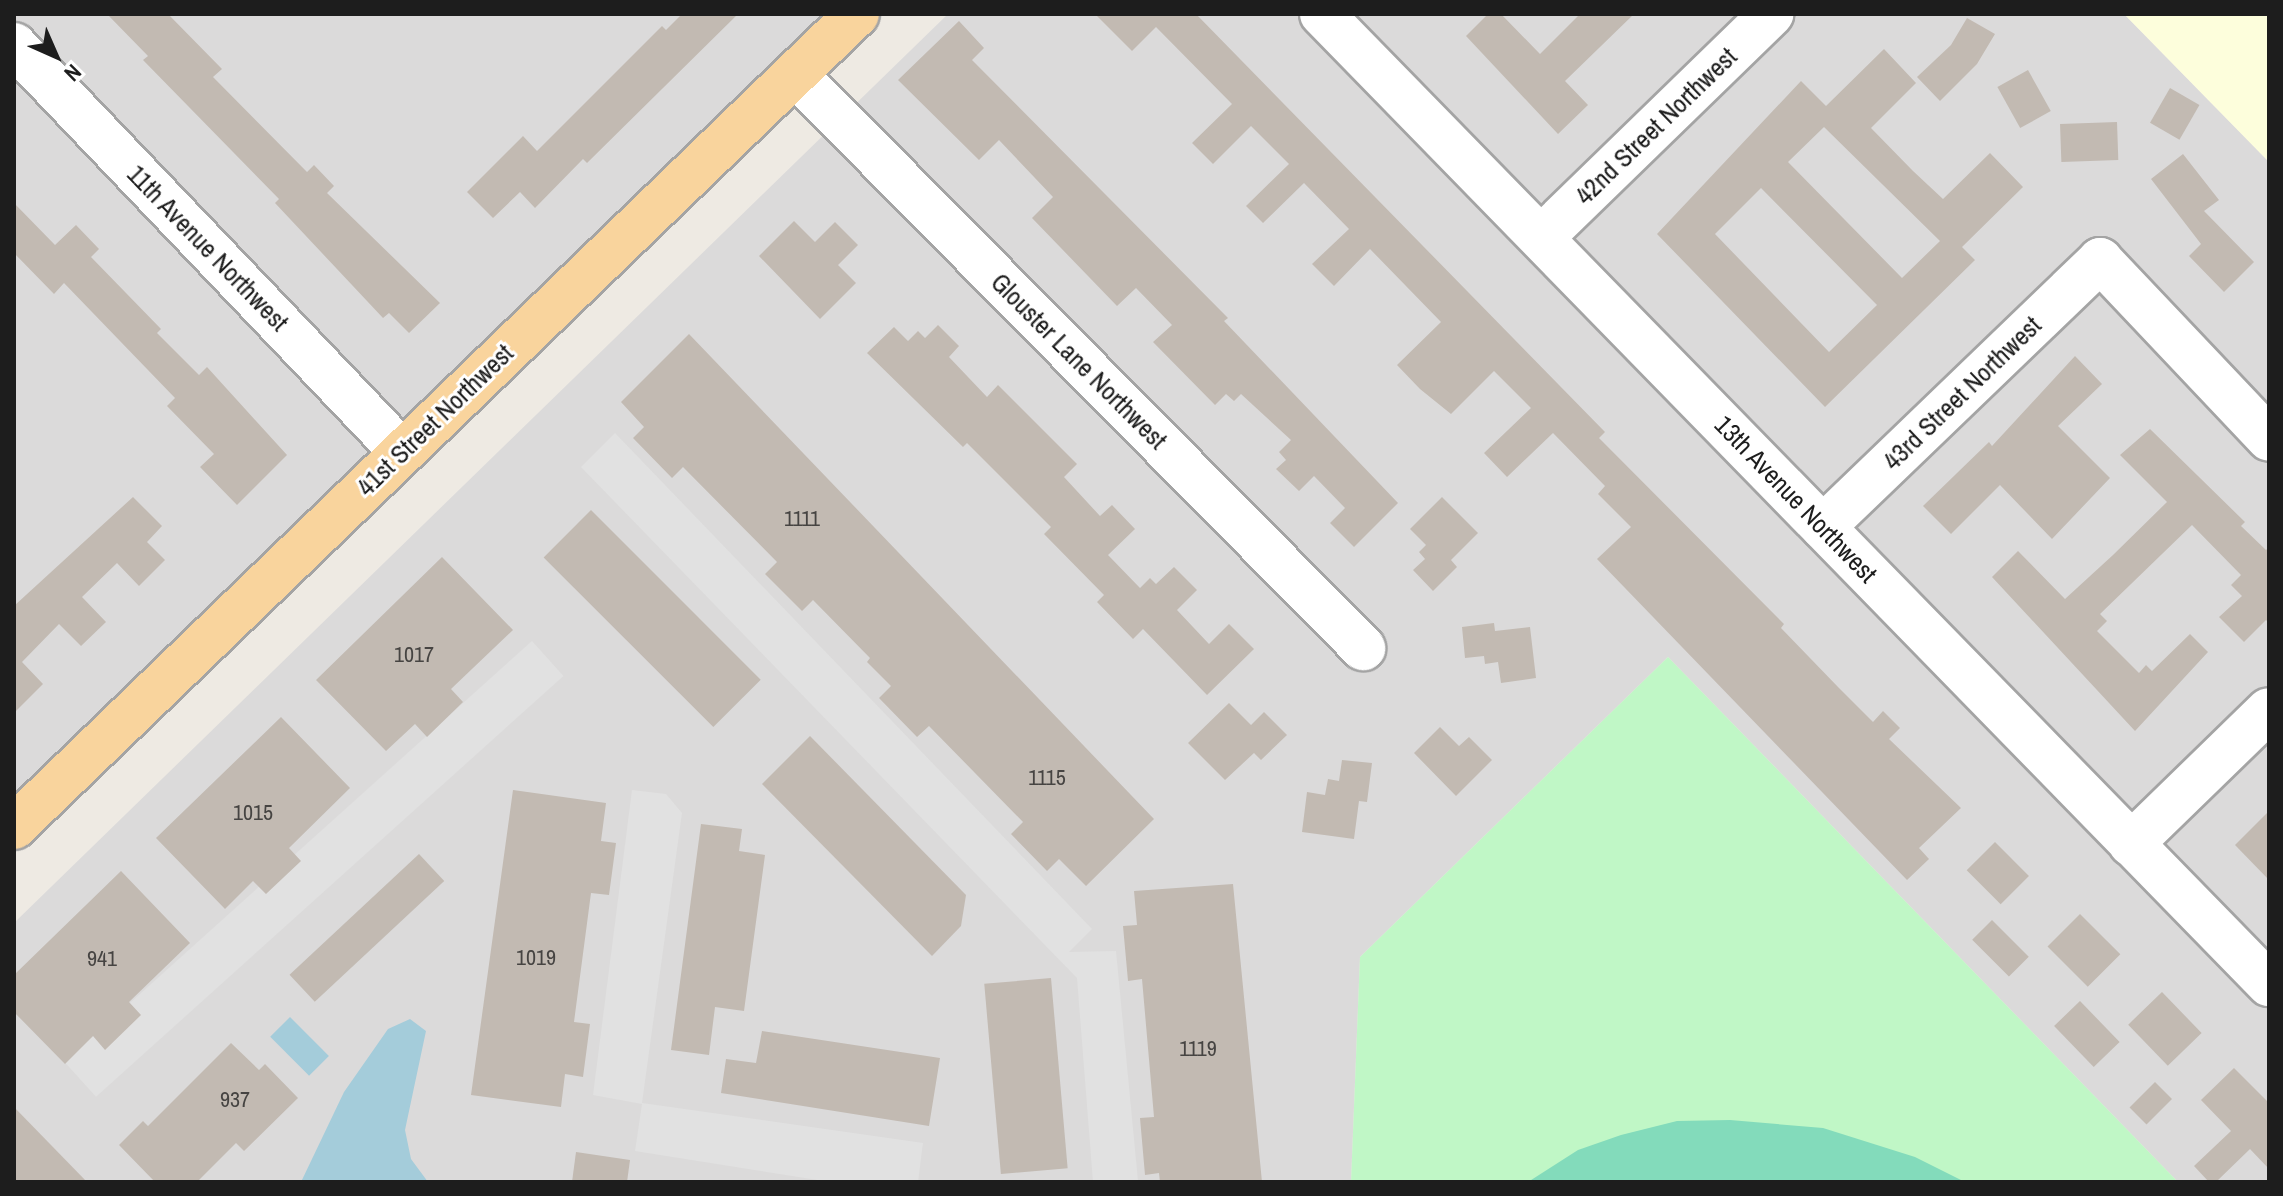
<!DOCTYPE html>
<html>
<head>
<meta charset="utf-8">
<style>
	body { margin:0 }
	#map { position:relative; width:2283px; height:1196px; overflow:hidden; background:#eeeae3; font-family:"Archivo Narrow",sans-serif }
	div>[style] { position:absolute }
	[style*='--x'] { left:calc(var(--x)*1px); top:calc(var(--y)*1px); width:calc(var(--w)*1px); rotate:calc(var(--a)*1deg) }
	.residential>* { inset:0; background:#dbdada }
	.education>* { inset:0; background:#fdfedc }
	.park>* { inset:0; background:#c0f7c6 }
	.pitch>* { inset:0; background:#83dbbb }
	.parking>* { inset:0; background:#e1e1e1; transform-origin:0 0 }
	.water>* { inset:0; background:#a4ccda; transform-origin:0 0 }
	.building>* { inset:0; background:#c2bab2; transform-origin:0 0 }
	.roads { filter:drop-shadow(2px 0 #a4a4a4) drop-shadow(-2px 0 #a4a4a4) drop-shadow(0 2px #a4a4a4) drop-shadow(0 -2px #a4a4a4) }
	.minor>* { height:44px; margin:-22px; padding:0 22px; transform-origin:22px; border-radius:22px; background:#fff }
	.major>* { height:44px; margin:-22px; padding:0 22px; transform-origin:22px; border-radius:22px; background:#f9d49d }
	span { translate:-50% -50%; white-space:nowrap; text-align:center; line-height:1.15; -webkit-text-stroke:6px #fff; paint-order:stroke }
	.number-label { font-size:22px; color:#464442 }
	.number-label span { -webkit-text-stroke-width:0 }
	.street-label { font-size:26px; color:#1d1d1d }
	.frame { position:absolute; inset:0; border:16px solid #1d1d1d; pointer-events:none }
	.north { position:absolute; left:16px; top:16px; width:80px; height:80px; -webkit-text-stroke:6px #fff; paint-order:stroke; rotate:135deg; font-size:22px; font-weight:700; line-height:32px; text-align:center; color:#1d1d1d }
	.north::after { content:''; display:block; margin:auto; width:28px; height:36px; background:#1d1d1d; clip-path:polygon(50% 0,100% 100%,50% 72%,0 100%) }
</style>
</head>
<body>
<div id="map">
	<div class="residential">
		<i style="clip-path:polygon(14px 14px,822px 14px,14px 793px)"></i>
		<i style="clip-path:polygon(948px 14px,2124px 14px,2269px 162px,2269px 1182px,2178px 1182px,1668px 657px,1360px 957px,1351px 1182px,14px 1182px,14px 923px)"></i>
	</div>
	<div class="education">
		<i style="clip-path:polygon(2124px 14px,2269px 14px,2269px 162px)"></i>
	</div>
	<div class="park">
		<i style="clip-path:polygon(1668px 657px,2178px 1182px,1351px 1182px,1360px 957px)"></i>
	</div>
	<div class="pitch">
		<i style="clip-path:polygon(1730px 1120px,1823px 1128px,1915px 1157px,1965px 1182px,1528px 1182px,1578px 1150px,1621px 1135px,1677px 1121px)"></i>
	</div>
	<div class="parking">
		<i style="clip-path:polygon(615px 433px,1092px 929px,1069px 952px,1116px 951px,1138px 1181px,1093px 1182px,1077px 978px,581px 467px)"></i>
		<i style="left:532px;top:641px;width:47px;height:629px;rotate:48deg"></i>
		<i style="clip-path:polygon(632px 790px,666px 794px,682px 813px,642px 1103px,923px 1143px,918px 1182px,830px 1182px,635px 1151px,642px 1104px,593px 1095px)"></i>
	</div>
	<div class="water">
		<i style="left:290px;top:1017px;width:55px;height:28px;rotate:45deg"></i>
		<i style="clip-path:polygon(410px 1019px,426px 1031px,405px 1130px,411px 1159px,428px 1182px,301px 1182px,344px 1092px,388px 1029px)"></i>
	</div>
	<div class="building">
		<i style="clip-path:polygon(107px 14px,168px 14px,222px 69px,213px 77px,307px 172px,314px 165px,334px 186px,327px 193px,440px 303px,409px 333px,389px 313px,383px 318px,275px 203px,279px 199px,143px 60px,148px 56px)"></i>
		<i style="clip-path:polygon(682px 14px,738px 14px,587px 163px,583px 159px,535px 208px,520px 192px,493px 218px,467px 192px,523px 136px,537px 151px,662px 26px,666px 30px)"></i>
		<i style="clip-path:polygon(1095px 14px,1196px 14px,1605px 432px,1599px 438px,1784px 624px,1781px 628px,1838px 687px,1873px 722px,1883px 711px,1900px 728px,1889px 739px,1961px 808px,1919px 848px,1929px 859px,1907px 880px,1597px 559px,1631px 527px,1598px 494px,1605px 486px,1553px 433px,1507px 477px,1484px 453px,1531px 408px,1494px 371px,1451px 414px,1420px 389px,1397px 365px,1441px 322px,1370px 249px,1334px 286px,1312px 264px,1349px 229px,1304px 183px,1263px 223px,1246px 206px,1289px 164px,1251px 126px,1213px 164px,1192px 143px,1232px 104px,1156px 27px,1132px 51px)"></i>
		<i style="clip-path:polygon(1488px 14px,1501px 14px,1540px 54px,1580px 14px,1634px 14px,1565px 81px,1588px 105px,1558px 134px,1466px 36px)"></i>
		<i style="clip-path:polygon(1967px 18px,1995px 34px,1977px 64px,1940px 101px,1917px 77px,1951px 45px)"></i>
		<i style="clip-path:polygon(959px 21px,984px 48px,972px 60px,1228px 318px,1224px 321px,1398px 503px,1354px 547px,1330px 523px,1345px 508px,1314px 476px,1299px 491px,1276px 469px,1286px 460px,1279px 452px,1291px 440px,1241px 394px,1234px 401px,1226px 394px,1215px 405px,1153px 342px,1172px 325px,1136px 288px,1117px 306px,1032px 218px,1053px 197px,999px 140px,979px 160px,898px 80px)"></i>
		<i style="clip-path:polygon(evenodd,1884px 49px,1916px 83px,1871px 128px,1913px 171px,1943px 199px,1990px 153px,2023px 187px,1962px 247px,1975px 260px,1825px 407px,1657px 234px,1801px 81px,1826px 106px,1884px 49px,1824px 127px,1940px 241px,1902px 278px,1788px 162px,1824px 127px,1884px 49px,1761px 188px,1877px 305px,1829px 352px,1715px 234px,1761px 188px)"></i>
		<i style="left:2028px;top:70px;width:47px;height:35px;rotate:61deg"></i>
		<i style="left:2170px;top:88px;width:34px;height:40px;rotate:30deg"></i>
		<i style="left:2117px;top:122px;width:38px;height:57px;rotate:88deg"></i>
		<i style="clip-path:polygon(2183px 154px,2219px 200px,2204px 211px,2254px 262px,2224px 292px,2189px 256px,2201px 244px,2151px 179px)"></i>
		<i style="clip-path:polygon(14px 203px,55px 245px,76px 225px,99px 249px,91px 257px,161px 329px,157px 333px,199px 375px,207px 367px,287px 455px,237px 505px,200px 467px,214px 454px,167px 406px,175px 398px,64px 283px,54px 294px,14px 253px)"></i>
		<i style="clip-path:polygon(794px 221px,815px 242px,835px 222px,858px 245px,838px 265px,856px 283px,820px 319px,759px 256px)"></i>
		<i style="clip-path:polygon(938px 325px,959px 346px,949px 357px,987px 397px,998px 385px,1077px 464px,1064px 477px,1100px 516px,1112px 505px,1135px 529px,1108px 555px,1140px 588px,1150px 578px,1156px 584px,1174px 567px,1197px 590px,1177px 610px,1209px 644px,1229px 624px,1254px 649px,1207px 695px,1143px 629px,1133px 639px,1097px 602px,1104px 595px,1044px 534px,1051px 527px,967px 443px,963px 447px,867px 353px,894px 327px,908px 341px,918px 331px,925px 338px)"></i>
		<i style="clip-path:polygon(689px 334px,1154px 819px,1086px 886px,1059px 859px,1047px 871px,1011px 834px,1023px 822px,929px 726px,917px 737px,879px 698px,891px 686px,867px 662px,870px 658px,813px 600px,802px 611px,765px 574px,777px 562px,683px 467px,672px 478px,633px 438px,644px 427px,621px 402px)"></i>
		<i style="clip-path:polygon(2075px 356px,2102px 384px,2058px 426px,2110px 478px,2052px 539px,2000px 485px,1951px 534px,1923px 506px,1989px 442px,1992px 446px)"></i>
		<i style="clip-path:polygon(2150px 429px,2245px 522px,2241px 526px,2266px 550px,2269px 547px,2269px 623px,2266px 620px,2244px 642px,2219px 617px,2242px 596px,2231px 585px,2241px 575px,2192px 525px,2100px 614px,2107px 621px,2097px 631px,2139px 673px,2146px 665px,2152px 671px,2190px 634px,2208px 652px,2135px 731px,1992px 577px,2018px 551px,2065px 599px,2113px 555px,2167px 502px,2120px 455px)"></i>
		<i style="clip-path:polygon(133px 497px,162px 526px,147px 542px,165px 560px,139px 586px,117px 563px,82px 597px,106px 622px,81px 646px,59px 624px,22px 662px,43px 684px,14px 713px,14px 606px)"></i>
		<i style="clip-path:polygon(1442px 497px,1478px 533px,1451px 560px,1457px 567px,1433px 591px,1413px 570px,1425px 559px,1419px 552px,1426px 545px,1410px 529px)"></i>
		<i style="left:591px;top:510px;width:240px;height:67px;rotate:45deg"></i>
		<i style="clip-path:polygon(442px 557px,513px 630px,451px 689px,463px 702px,427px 737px,415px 724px,386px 751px,316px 680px)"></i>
		<i style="clip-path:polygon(1494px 623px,1495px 631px,1530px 627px,1536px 678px,1501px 683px,1498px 662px,1485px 664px,1484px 656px,1465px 658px,1462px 627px)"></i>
		<i style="clip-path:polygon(1229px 703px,1251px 725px,1264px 712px,1287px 735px,1261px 760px,1254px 753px,1225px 780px,1188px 743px)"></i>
		<i style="clip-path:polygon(281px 717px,350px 788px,289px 848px,301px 861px,266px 894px,253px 881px,225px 909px,156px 838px)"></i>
		<i style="clip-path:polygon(1440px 727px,1459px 746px,1469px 737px,1492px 760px,1456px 796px,1414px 753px)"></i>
		<i style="clip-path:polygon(810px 736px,966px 895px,961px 926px,932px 956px,762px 784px)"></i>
		<i style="clip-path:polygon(1342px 760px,1372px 763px,1367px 802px,1359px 801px,1354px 839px,1302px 832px,1307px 792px,1325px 795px,1328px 779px,1339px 781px)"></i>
		<i style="clip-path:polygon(513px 790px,606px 803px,601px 841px,616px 843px,609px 895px,591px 893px,574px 1022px,590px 1024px,583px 1077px,565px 1074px,561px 1107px,471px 1095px)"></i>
		<i style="clip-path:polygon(2269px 811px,2269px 880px,2235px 845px)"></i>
		<i style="clip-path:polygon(701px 824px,742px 829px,739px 851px,765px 855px,744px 1011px,715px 1007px,709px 1055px,671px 1050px)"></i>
		<i style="left:1995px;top:842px;width:48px;height:40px;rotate:45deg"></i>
		<i style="left:419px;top:854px;width:37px;height:177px;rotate:47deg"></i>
		<i style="clip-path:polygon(121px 871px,190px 943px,129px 1002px,141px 1015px,105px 1050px,93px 1036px,65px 1064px,14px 1012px,14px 975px)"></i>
		<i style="clip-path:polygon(1233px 884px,1262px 1182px,1160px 1182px,1159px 1173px,1145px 1175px,1140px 1118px,1154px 1117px,1142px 979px,1128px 981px,1123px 926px,1137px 925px,1134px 891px)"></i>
		<i style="left:2080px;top:914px;width:57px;height:46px;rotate:45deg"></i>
		<i style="left:1992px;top:920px;width:52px;height:28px;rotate:45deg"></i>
		<i style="left:1051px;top:978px;width:191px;height:67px;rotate:85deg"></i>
		<i style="left:2162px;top:992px;width:57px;height:47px;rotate:46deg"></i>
		<i style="left:2080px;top:1001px;width:57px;height:36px;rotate:46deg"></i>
		<i style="clip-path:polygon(762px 1031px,940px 1058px,929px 1126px,721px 1093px,726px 1059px,756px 1063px)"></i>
		<i style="clip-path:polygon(231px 1043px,259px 1070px,265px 1064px,298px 1098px,244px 1151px,236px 1143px,197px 1182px,155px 1182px,119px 1145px,143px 1121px,148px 1126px)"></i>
		<i style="clip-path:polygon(2234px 1068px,2269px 1103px,2269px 1169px,2250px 1149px,2216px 1182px,2209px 1182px,2194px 1166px,2231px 1131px,2201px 1100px)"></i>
		<i style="left:2155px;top:1082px;width:24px;height:36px;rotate:45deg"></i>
		<i style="clip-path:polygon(14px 1107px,87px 1182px,14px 1182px)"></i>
		<i style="clip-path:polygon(576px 1152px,630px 1160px,627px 1182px,572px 1182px)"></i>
	</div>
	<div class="roads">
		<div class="minor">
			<i style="--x:1322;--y:14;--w:1356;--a:45.69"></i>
			<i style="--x:14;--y:45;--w:562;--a:46.37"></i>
			<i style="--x:795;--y:74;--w:808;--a:45.3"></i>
			<i style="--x:1542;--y:237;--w:320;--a:-44.2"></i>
			<i style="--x:1823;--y:527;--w:385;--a:-43.9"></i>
			<i style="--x:2100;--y:260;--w:246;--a:46.6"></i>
			<i style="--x:2131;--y:844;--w:192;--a:-44.2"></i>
		</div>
		<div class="major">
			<i style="--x:14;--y:827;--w:1171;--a:-43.96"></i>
		</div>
	</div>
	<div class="number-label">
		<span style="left:802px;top:519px">1111</span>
		<span style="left:414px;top:655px">1017</span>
		<span style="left:1047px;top:778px">1115</span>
		<span style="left:253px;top:813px">1015</span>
		<span style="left:536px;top:958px">1019</span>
		<span style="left:102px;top:959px">941</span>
		<span style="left:1198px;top:1049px">1119</span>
		<span style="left:235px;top:1100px">937</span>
	</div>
	<div class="street-label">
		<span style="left:1656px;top:126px;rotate:-44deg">42nd Street Northwest</span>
		<span style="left:208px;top:248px;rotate:46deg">11th Avenue Northwest</span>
		<span style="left:1079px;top:361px;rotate:45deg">Glouster Lane Northwest</span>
		<span style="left:1962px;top:393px;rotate:-44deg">43rd Street Northwest</span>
		<span style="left:435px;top:420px;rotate:-44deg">41st Street Northwest</span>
		<span style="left:1796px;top:499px;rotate:46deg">13th Avenue Northwest</span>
	</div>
	<div class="frame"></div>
	<div class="north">N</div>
</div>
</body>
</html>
